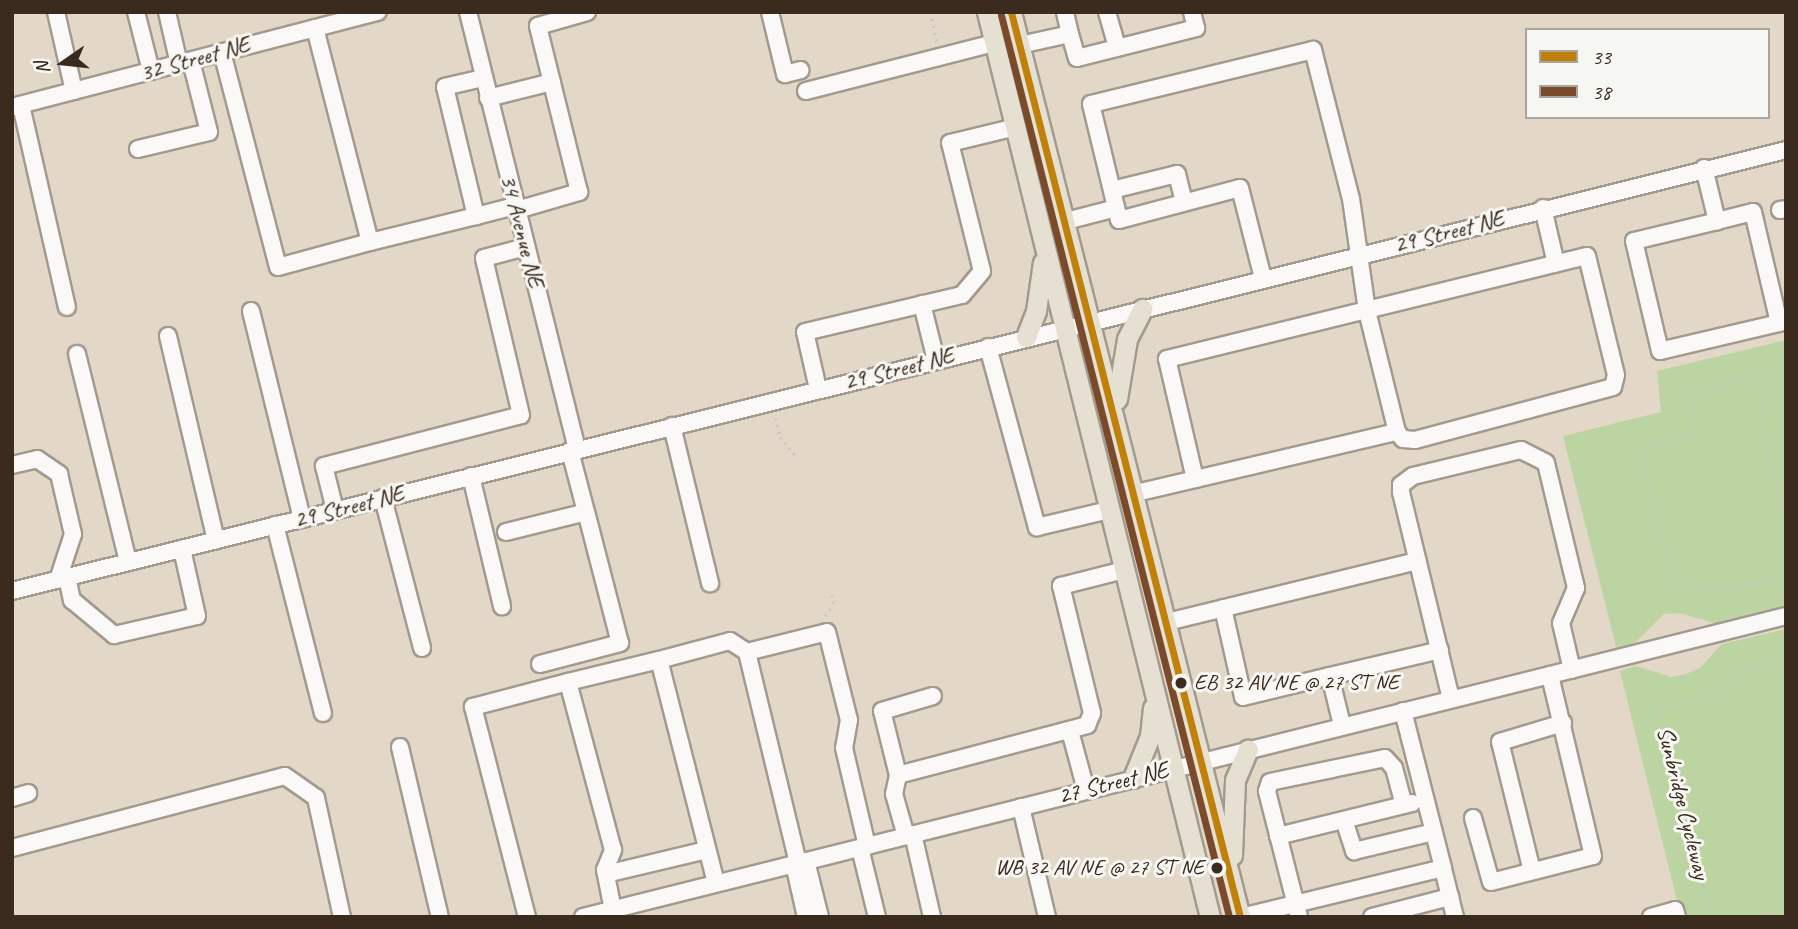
<!DOCTYPE html>
<html>
<head>
<meta charset="utf-8">
<style>
	body { margin:0 }
	#map { position:relative; width:1798px; height:929px; overflow:hidden; background:#e3d8c7; font-family:Caveat,sans-serif }
	div>[style] { position:absolute }
	[style*='--x'] { left:calc(var(--x)*1px); top:calc(var(--y)*1px); width:calc(var(--w)*1px); rotate:calc(var(--a)*1deg) }
	.green>* { inset:0; background:#bcd4a2 }
	.path>* { height:2.5px; margin-top:-1.25px; transform-origin:0; background:repeating-linear-gradient(90deg,#cac6c1 0 2px,transparent 0 7px) }
	.roads { filter:drop-shadow(2px 0 #a39a8f) drop-shadow(-2px 0 #a39a8f) drop-shadow(0 2px #a39a8f) drop-shadow(0 -2px #a39a8f) }
	.minor>* { height:16px; margin:-8px; padding:0 8px; transform-origin:8px; border-radius:8px; background:#fbf9f7 }
	.major>* { height:19px; margin:-9.5px; padding:0 9.5px; transform-origin:9.5px; border-radius:9.5px; background:#e6e0d2 }
	.bus-1>* { height:7px; margin:-3.5px; padding:0 3.5px; transform-origin:3.5px; border-radius:3.5px; background:#bf8109 }
	.bus-2>* { height:7px; margin:-3.5px; padding:0 3.5px; transform-origin:3.5px; border-radius:3.5px; background:#7a4b2a }
	.dots>* { width:19px; height:19px; translate:-50% -50%; box-sizing:border-box; border:4px solid #f6f6f2; border-radius:50% }
	span { translate:-50% -50%; white-space:nowrap; text-align:center; line-height:1.15; -webkit-text-stroke:6px #f6f6f2; paint-order:stroke }
	.bus-label { font-size:22px; color:#3b2a1e }
	.left { translate:0 -50%; text-align:left }
	.right { translate:-100% -50%; text-align:right }
	.street-label { font-size:24px; color:#3b2a1e }
	.frame { position:absolute; inset:0; border:14px solid #3b2a1e; pointer-events:none }
	.legend { position:absolute; left:1525px; top:28px; width:245px; height:91px; box-sizing:border-box; background:#f6f6f2; border:2px solid #aba49d; margin:0; padding:9px 12px; list-style:none; font-size:21px; color:#3b2a1e }
	.legend li { display:flex; align-items:center; gap:14px; height:35px }
	.legend b { width:35px; border:2px solid #aba49d }
	.north { position:absolute; left:28px; top:28px; width:70px; height:70px; -webkit-text-stroke:5px #f6f6f2; paint-order:stroke; rotate:256deg; font-size:19px; font-weight:700; line-height:28px; text-align:center; color:#3b2a1e }
	.north::after { content:''; display:block; margin:auto; width:24px; height:32px; background:#3b2a1e; clip-path:polygon(50% 0,100% 100%,50% 72%,0 100%) }
</style>
</head>
<body>
<div id="map">
	<div class="green">
		<i style="clip-path:polygon(1786px 340px,1786px 608px,1717px 624px,1679px 613px,1664px 614px,1632px 646px,1617px 650px,1563px 436px,1661px 412px,1657px 371px)"></i>
		<i style="clip-path:polygon(1786px 629px,1786px 917px,1681px 917px,1620px 671px,1635px 666px,1672px 677px,1686px 674px,1700px 668px,1722px 644px)"></i>
	</div>
	<div class="path">
		<i style="--x:930;--y:12;--w:32;--a:76"></i>
		<i style="--x:776;--y:418;--w:19;--a:78"></i>
		<i style="--x:780;--y:437;--w:26;--a:50"></i>
		<i style="--x:1786;--y:524;--w:112;--a:-103.9"></i>
		<i style="--x:1759;--y:415;--w:42;--a:-75"></i>
		<i style="--x:1770;--y:374;--w:83;--a:166.1"></i>
		<i style="--x:1689;--y:394;--w:40;--a:77"></i>
		<i style="--x:1698;--y:433;--w:59;--a:165.3"></i>
		<i style="--x:1641;--y:448;--w:137;--a:76.9"></i>
		<i style="--x:1672;--y:581;--w:42;--a:15"></i>
		<i style="--x:1713;--y:592;--w:75;--a:-13.1"></i>
		<i style="--x:825;--y:616;--w:14;--a:-56"></i>
		<i style="--x:833;--y:604;--w:9;--a:-103"></i>
		<i style="--x:1711;--y:917;--w:218;--a:-103.8"></i>
		<i style="--x:1659;--y:705;--w:35;--a:-3"></i>
		<i style="--x:1694;--y:703;--w:28;--a:-26"></i>
		<i style="--x:1719;--y:691;--w:28;--a:-51"></i>
		<i style="--x:1737;--y:669;--w:50;--a:-11.5"></i>
		<i style="--x:1754;--y:917;--w:33;--a:-14"></i>
	</div>
	<div class="roads">
		<div class="minor">
			<i style="--x:56;--y:12;--w:81;--a:77.2"></i>
			<i style="--x:136;--y:12;--w:61;--a:75.7"></i>
			<i style="--x:167;--y:12;--w:53;--a:77"></i>
			<i style="--x:468;--y:12;--w:451;--a:76"></i>
			<i style="--x:770;--y:12;--w:64;--a:76.4"></i>
			<i style="--x:785;--y:74;--w:16;--a:-14"></i>
			<i style="--x:1107;--y:12;--w:37;--a:74"></i>
			<i style="--x:315;--y:28;--w:221;--a:75.6"></i>
			<i style="--x:370;--y:242;--w:109;--a:-13.8"></i>
			<i style="--x:1070;--y:34;--w:25;--a:74"></i>
			<i style="--x:1077;--y:58;--w:123;--a:-14.1"></i>
			<i style="--x:1196;--y:28;--w:16;--a:-104"></i>
			<i style="--x:1020;--y:45;--w:51;--a:-12.4"></i>
			<i style="--x:1070;--y:34;--w:23;--a:-103"></i>
			<i style="--x:222;--y:52;--w:222;--a:75.4"></i>
			<i style="--x:278;--y:267;--w:95;--a:-15.2"></i>
			<i style="--x:483;--y:78;--w:39;--a:167"></i>
			<i style="--x:445;--y:87;--w:133;--a:76.5"></i>
			<i style="--x:476;--y:216;--w:40;--a:-14.4"></i>
			<i style="--x:806;--y:91;--w:195;--a:-14.3"></i>
			<i style="--x:488;--y:98;--w:66;--a:-14"></i>
			<i style="--x:21;--y:105;--w:207;--a:77.2"></i>
			<i style="--x:12;--y:107;--w:378;--a:-14.6"></i>
			<i style="--x:138;--y:149;--w:73;--a:-13.5"></i>
			<i style="--x:209;--y:132;--w:73;--a:-104.2"></i>
			<i style="--x:1704;--y:168;--w:55;--a:76.2"></i>
			<i style="--x:1717;--y:221;--w:37;--a:-14"></i>
			<i style="--x:1753;--y:212;--w:114;--a:76.8"></i>
			<i style="--x:1779;--y:323;--w:122;--a:166.8"></i>
			<i style="--x:1660;--y:351;--w:113;--a:-103.3"></i>
			<i style="--x:1634;--y:241;--w:85;--a:-13.5"></i>
			<i style="--x:1112;--y:190;--w:67;--a:-13.8"></i>
			<i style="--x:1177;--y:174;--w:29;--a:76"></i>
			<i style="--x:1543;--y:208;--w:57;--a:76.9"></i>
			<i style="--x:517;--y:210;--w:65;--a:-16.2"></i>
			<i style="--x:579;--y:192;--w:171;--a:-103.9"></i>
			<i style="--x:538;--y:26;--w:51;--a:-15.9"></i>
			<i style="--x:1780;--y:210;--w:6;--a:-9"></i>
			<i style="--x:1066;--y:221;--w:52;--a:-14.6"></i>
			<i style="--x:922;--y:304;--w:58;--a:76"></i>
			<i style="--x:251;--y:311;--w:213;--a:76.2"></i>
			<i style="--x:168;--y:336;--w:210;--a:76.8"></i>
			<i style="--x:988;--y:347;--w:187;--a:74.8"></i>
			<i style="--x:1037;--y:527;--w:74;--a:-13.3"></i>
			<i style="--x:77;--y:354;--w:214;--a:76.2"></i>
			<i style="--x:818;--y:389;--w:58;--a:-102.8"></i>
			<i style="--x:805;--y:332;--w:161;--a:-13.3"></i>
			<i style="--x:962;--y:295;--w:31;--a:-50"></i>
			<i style="--x:982;--y:271;--w:132;--a:-104"></i>
			<i style="--x:950;--y:143;--w:68;--a:-13.6"></i>
			<i style="--x:672;--y:426;--w:162;--a:76.4"></i>
			<i style="--x:12;--y:465;--w:26;--a:-13"></i>
			<i style="--x:37;--y:459;--w:27;--a:34"></i>
			<i style="--x:59;--y:474;--w:62;--a:76.9"></i>
			<i style="--x:73;--y:534;--w:48;--a:108.1"></i>
			<i style="--x:471;--y:476;--w:134;--a:76.6"></i>
			<i style="--x:1195;--y:479;--w:123;--a:-103.1"></i>
			<i style="--x:1167;--y:359;--w:432;--a:-13.8"></i>
			<i style="--x:1587;--y:256;--w:122;--a:76.3"></i>
			<i style="--x:1616;--y:375;--w:12;--a:104"></i>
			<i style="--x:1613;--y:387;--w:205;--a:165"></i>
			<i style="--x:1415;--y:440;--w:12;--a:-175"></i>
			<i style="--x:1403;--y:439;--w:9;--a:-131"></i>
			<i style="--x:1136;--y:493;--w:268;--a:-13.2"></i>
			<i style="--x:1397;--y:432;--w:125;--a:-103.9"></i>
			<i style="--x:1367;--y:311;--w:113;--a:-98.1"></i>
			<i style="--x:1351;--y:199;--w:154;--a:-104.3"></i>
			<i style="--x:1313;--y:50;--w:228;--a:166.3"></i>
			<i style="--x:1091;--y:104;--w:119;--a:76.4"></i>
			<i style="--x:1119;--y:220;--w:125;--a:-14.8"></i>
			<i style="--x:1240;--y:188;--w:93;--a:75.7"></i>
			<i style="--x:383;--y:498;--w:155;--a:75.4"></i>
			<i style="--x:335;--y:510;--w:45;--a:-104"></i>
			<i style="--x:324;--y:466;--w:203;--a:-14.5"></i>
			<i style="--x:521;--y:415;--w:161;--a:-103.3"></i>
			<i style="--x:484;--y:258;--w:43;--a:-14.7"></i>
			<i style="--x:275;--y:525;--w:194;--a:75.7"></i>
			<i style="--x:506;--y:532;--w:82;--a:-14"></i>
			<i style="--x:586;--y:512;--w:63;--a:-104.7"></i>
			<i style="--x:67;--y:577;--w:24;--a:78"></i>
			<i style="--x:72;--y:600;--w:55;--a:39.8"></i>
			<i style="--x:114;--y:635;--w:85;--a:-12.9"></i>
			<i style="--x:197;--y:616;--w:69;--a:-102.6"></i>
			<i style="--x:12;--y:591;--w:1828;--a:-13.96"></i>
			<i style="--x:1223;--y:608;--w:91;--a:77.3"></i>
			<i style="--x:1243;--y:697;--w:89;--a:-13.6"></i>
			<i style="--x:1167;--y:622;--w:258;--a:-13.7"></i>
			<i style="--x:540;--y:664;--w:83;--a:-14.7"></i>
			<i style="--x:620;--y:643;--w:135;--a:-104.5"></i>
			<i style="--x:1451;--y:699;--w:213;--a:-103.6"></i>
			<i style="--x:1401;--y:492;--w:7;--a:-90"></i>
			<i style="--x:1401;--y:485;--w:15;--a:-37"></i>
			<i style="--x:1413;--y:476;--w:111;--a:-13.5"></i>
			<i style="--x:1521;--y:450;--w:28;--a:27"></i>
			<i style="--x:1546;--y:463;--w:129;--a:76.5"></i>
			<i style="--x:1576;--y:588;--w:38;--a:113"></i>
			<i style="--x:1561;--y:623;--w:48;--a:76.8"></i>
			<i style="--x:1342;--y:725;--w:50;--a:-103.8"></i>
			<i style="--x:1330;--y:676;--w:113;--a:-13.3"></i>
			<i style="--x:1070;--y:731;--w:61;--a:74.8"></i>
			<i style="--x:400;--y:747;--w:175;--a:76.8"></i>
			<i style="--x:898;--y:775;--w:66;--a:-104"></i>
			<i style="--x:882;--y:711;--w:53;--a:-16.4"></i>
			<i style="--x:12;--y:798;--w:17;--a:-17"></i>
			<i style="--x:1021;--y:807;--w:113;--a:76.7"></i>
			<i style="--x:1473;--y:818;--w:66;--a:74.3"></i>
			<i style="--x:1491;--y:882;--w:105;--a:-14.3"></i>
			<i style="--x:1593;--y:856;--w:186;--a:-103.4"></i>
			<i style="--x:1344;--y:820;--w:33;--a:72"></i>
			<i style="--x:1354;--y:851;--w:82;--a:-13.4"></i>
			<i style="--x:913;--y:834;--w:85;--a:77.1"></i>
			<i style="--x:906;--y:836;--w:44;--a:-105.9"></i>
			<i style="--x:894;--y:794;--w:19;--a:-78"></i>
			<i style="--x:898;--y:775;--w:196;--a:-14.8"></i>
			<i style="--x:1087;--y:725;--w:13;--a:-67"></i>
			<i style="--x:1092;--y:713;--w:131;--a:-103.7"></i>
			<i style="--x:1061;--y:586;--w:65;--a:-14.3"></i>
			<i style="--x:1278;--y:836;--w:138;--a:-13.8"></i>
			<i style="--x:12;--y:848;--w:282;--a:-14.8"></i>
			<i style="--x:285;--y:776;--w:38;--a:35"></i>
			<i style="--x:316;--y:798;--w:122;--a:77.7"></i>
			<i style="--x:860;--y:848;--w:71;--a:76.2"></i>
			<i style="--x:806;--y:861;--w:58;--a:76"></i>
			<i style="--x:798;--y:863;--w:217;--a:-103.6"></i>
			<i style="--x:747;--y:652;--w:82;--a:-14"></i>
			<i style="--x:827;--y:632;--w:91;--a:76"></i>
			<i style="--x:849;--y:720;--w:28;--a:100"></i>
			<i style="--x:844;--y:748;--w:101;--a:76.8"></i>
			<i style="--x:794;--y:864;--w:54;--a:77.2"></i>
			<i style="--x:1532;--y:871;--w:133;--a:-103.9"></i>
			<i style="--x:1500;--y:742;--w:66;--a:-16.8"></i>
			<i style="--x:606;--y:874;--w:104;--a:-13.4"></i>
			<i style="--x:716;--y:883;--w:230;--a:-104.3"></i>
			<i style="--x:659;--y:660;--w:73;--a:-15"></i>
			<i style="--x:730;--y:641;--w:20;--a:33"></i>
			<i style="--x:1450;--y:897;--w:21;--a:76"></i>
			<i style="--x:613;--y:910;--w:41;--a:-101.3"></i>
			<i style="--x:605;--y:870;--w:22;--a:-68"></i>
			<i style="--x:613;--y:850;--w:174;--a:-105"></i>
			<i style="--x:568;--y:682;--w:94;--a:-13.6"></i>
			<i style="--x:527;--y:917;--w:217;--a:-104.4"></i>
			<i style="--x:473;--y:707;--w:98;--a:-14.7"></i>
			<i style="--x:583;--y:917;--w:1240;--a:-14.05"></i>
			<i style="--x:1241;--y:917;--w:208;--a:-13.6"></i>
			<i style="--x:1443;--y:868;--w:162;--a:-104.3"></i>
			<i style="--x:1299;--y:917;--w:130;--a:-104.3"></i>
			<i style="--x:1267;--y:791;--w:9;--a:-72"></i>
			<i style="--x:1270;--y:782;--w:117;--a:-11.8"></i>
			<i style="--x:1385;--y:758;--w:13;--a:48"></i>
			<i style="--x:1394;--y:768;--w:38;--a:75"></i>
			<i style="--x:1372;--y:917;--w:81;--a:-14.4"></i>
			<i style="--x:1450;--y:897;--w:30;--a:-104"></i>
			<i style="--x:1651;--y:917;--w:25;--a:-16"></i>
			<i style="--x:1675;--y:910;--w:7;--a:74"></i>
		</div>
		<div class="major">
			<i style="--x:987;--y:12;--w:932;--a:76.16"></i>
			<i style="--x:1011;--y:12;--w:934;--a:75.8"></i>
			<i style="--x:1026;--y:337;--w:28;--a:-69"></i>
			<i style="--x:1036;--y:311;--w:49;--a:-81.9"></i>
			<i style="--x:1117;--y:399;--w:61;--a:-80.5"></i>
			<i style="--x:1127;--y:339;--w:34;--a:-63"></i>
			<i style="--x:1133;--y:778;--w:45;--a:-68"></i>
			<i style="--x:1150;--y:736;--w:28;--a:-84"></i>
			<i style="--x:1232;--y:855;--w:75;--a:-87.7"></i>
			<i style="--x:1235;--y:780;--w:33;--a:-67"></i>
		</div>
	</div>
	<div class="bus-1">
		<i style="--x:1011;--y:12;--w:934;--a:75.8"></i>
	</div>
	<div class="bus-2">
		<i style="--x:1001;--y:15;--w:930;--a:75.81"></i>
	</div>
	<div class="dots">
		<i style="left:1181px;top:683px;background:#3b2a1e"></i>
		<i style="left:1217px;top:868px;background:#3b2a1e"></i>
	</div>
	<div class="bus-label">
		<span class="left" style="left:1194px;top:683px">EB 32 AV NE @ 27 ST NE</span>
		<span class="right" style="left:1204px;top:868px">WB 32 AV NE @ 27 ST NE</span>
	</div>
	<div class="street-label">
		<span style="left:195px;top:59px;rotate:-15deg">32 Street NE</span>
		<span style="left:522px;top:231px;rotate:76deg">34 Avenue NE</span>
		<span style="left:1449px;top:232px;rotate:-14deg">29 Street NE</span>
		<span style="left:899px;top:369px;rotate:-14deg">29 Street NE</span>
		<span style="left:349px;top:507px;rotate:-14deg">29 Street NE</span>
		<span style="left:1113px;top:783px;rotate:-14deg">27 Street NE</span>
		<span style="left:1683px;top:803px;rotate:76deg">Sunbridge Cycleway</span>
	</div>
	<div class="frame"></div>
	<ul class="legend">
	<li><b style="height:9px;background:#bf8109"></b>33</li>
	<li><b style="height:9px;background:#7a4b2a"></b>38</li>
	</ul>
	<div class="north">N</div>
</div>
</body>
</html>
